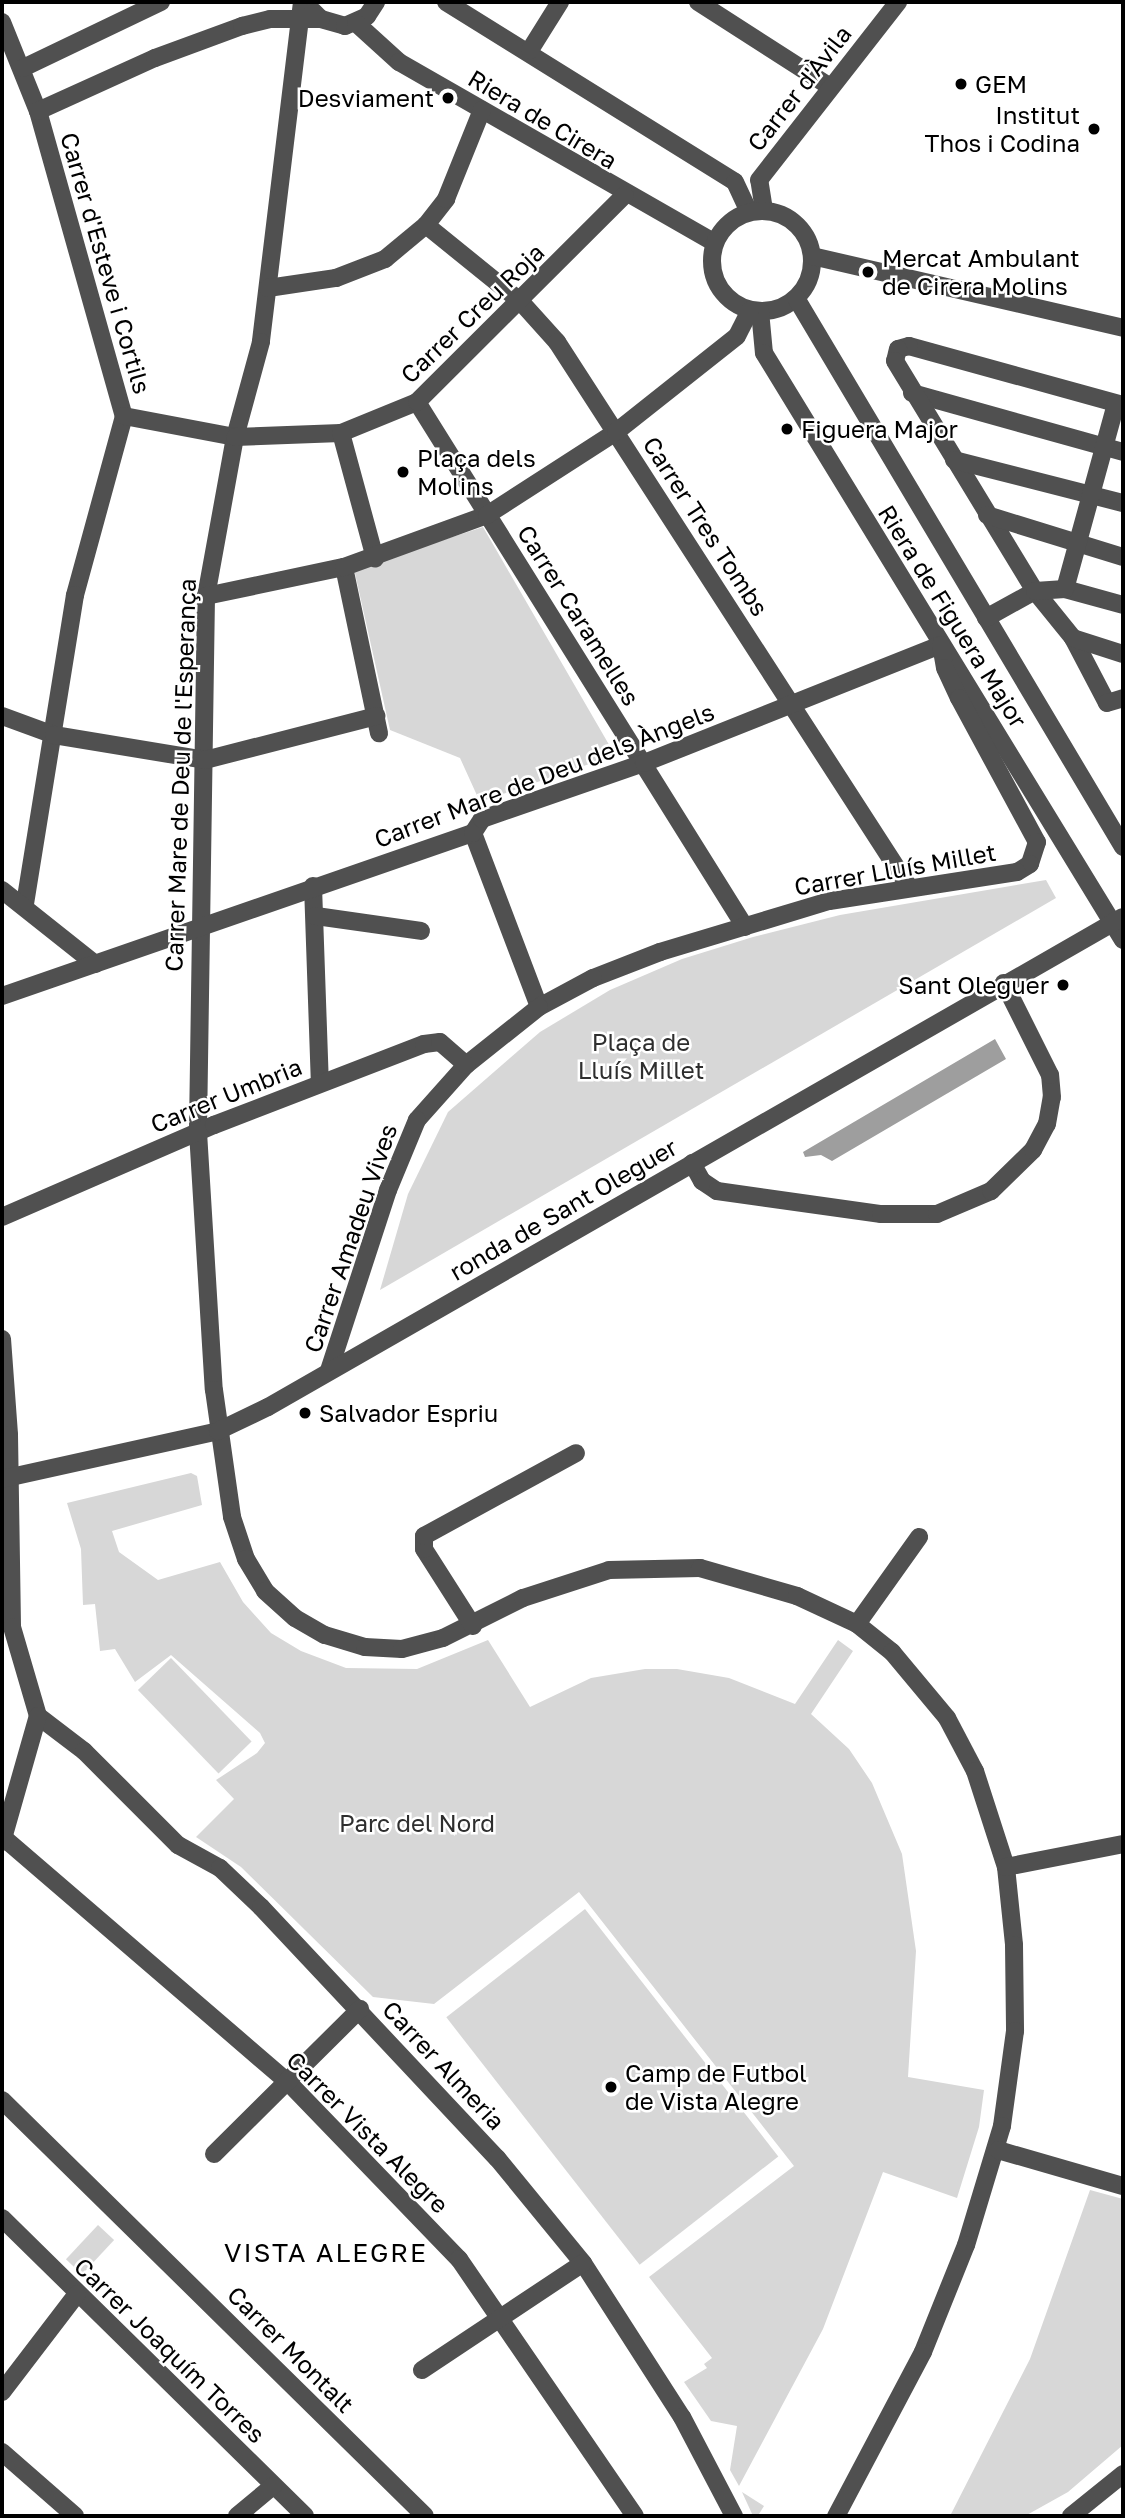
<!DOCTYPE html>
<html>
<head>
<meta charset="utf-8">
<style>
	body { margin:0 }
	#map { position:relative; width:1125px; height:2518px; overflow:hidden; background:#fff; font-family:"Golos Text",sans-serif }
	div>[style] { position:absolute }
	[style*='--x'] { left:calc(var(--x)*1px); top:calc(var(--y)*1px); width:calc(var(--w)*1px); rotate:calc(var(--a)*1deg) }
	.green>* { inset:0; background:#d7d7d7; transform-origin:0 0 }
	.water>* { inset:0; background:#9e9e9e }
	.minor>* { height:18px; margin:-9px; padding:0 9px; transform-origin:9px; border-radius:9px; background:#505050 }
	.minor>.ring { margin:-9px; padding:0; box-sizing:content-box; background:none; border:18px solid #505050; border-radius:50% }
	.dots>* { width:19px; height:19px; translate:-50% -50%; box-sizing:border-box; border:4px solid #fff; border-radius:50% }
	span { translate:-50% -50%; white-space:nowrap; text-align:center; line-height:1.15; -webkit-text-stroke:5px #fff; paint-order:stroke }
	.poi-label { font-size:24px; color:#000 }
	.left { translate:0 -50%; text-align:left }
	.right { translate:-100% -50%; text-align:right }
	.street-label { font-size:24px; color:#000 }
	.park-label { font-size:24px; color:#2e2e2e }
	.neighbourhood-label { font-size:26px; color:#000; letter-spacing:2px }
	.frame { position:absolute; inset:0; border:4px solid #000; pointer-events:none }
</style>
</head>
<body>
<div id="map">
	<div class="green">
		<i style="clip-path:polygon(483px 527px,615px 755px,480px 802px,460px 758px,390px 730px,354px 569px)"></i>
		<i style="clip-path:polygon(1046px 880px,1056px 898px,380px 1290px,408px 1194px,448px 1112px,540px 1032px,610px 990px,682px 959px,753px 937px,840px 915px)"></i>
		<i style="clip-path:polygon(191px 1473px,197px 1476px,202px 1505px,112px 1531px,119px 1552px,158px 1580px,220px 1562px,243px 1602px,271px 1633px,301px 1651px,346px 1668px,417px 1669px,488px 1640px,530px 1707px,591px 1678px,645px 1669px,677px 1669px,729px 1678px,795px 1704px,838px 1640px,853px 1651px,811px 1714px,849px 1749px,872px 1783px,902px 1854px,916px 1951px,908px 2077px,984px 2090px,979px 2127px,957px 2198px,883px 2172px,823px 2329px,739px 2486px,730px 2470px,737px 2426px,711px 2421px,684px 2382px,707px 2368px,704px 2364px,712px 2358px,649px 2277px,794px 2166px,579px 1892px,434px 2004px,373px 1997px,241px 1867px,196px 1837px,234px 1799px,216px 1780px,257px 1753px,265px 1743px,260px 1733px,171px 1655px,135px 1682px,115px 1649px,100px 1651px,95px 1604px,83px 1605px,81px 1549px,67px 1503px)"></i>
		<i style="left:171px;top:1658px;width:116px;height:46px;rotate:46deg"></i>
		<i style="left:585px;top:1909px;width:314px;height:176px;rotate:52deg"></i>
		<i style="clip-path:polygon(1090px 2190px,1123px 2199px,1123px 2445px,1068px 2492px,1025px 2516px,950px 2516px,1030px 2359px)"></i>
		<i style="left:98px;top:2225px;width:22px;height:47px;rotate:43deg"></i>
		<i style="clip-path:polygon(742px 2492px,764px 2506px,759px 2514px,763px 2516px,753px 2516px)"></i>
	</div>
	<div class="water">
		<i style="clip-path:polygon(995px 1039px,1006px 1059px,832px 1161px,821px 1155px,805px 1157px,803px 1152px)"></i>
	</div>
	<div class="minor">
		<i style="--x:302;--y:2;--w:342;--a:96.9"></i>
		<i style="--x:261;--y:342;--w:98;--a:105.3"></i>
		<i style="--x:235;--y:437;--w:162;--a:100.3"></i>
		<i style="--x:206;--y:596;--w:536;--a:90.86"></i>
		<i style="--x:198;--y:1132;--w:258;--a:86.5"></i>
		<i style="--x:214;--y:1390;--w:128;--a:81.9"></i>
		<i style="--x:232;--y:1517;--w:44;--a:71.6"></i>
		<i style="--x:246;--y:1559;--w:37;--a:59"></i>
		<i style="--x:265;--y:1591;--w:40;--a:42"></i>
		<i style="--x:295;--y:1618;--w:34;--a:30"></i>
		<i style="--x:325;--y:1635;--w:42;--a:16.7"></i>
		<i style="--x:365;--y:1647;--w:37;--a:3"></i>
		<i style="--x:402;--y:1649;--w:42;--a:-15"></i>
		<i style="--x:443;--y:1638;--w:89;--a:-26.6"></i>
		<i style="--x:523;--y:1598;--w:90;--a:-18"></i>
		<i style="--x:609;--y:1570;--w:91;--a:-1.3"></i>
		<i style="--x:700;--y:1568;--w:101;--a:16.1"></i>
		<i style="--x:797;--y:1596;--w:66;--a:25"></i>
		<i style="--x:857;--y:1624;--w:45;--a:38.7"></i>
		<i style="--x:892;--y:1652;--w:86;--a:50.2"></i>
		<i style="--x:947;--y:1718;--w:60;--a:62.2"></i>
		<i style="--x:975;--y:1771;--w:101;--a:72.1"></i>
		<i style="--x:1006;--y:1867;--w:78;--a:84.1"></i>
		<i style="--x:1014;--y:1945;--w:86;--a:89.3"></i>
		<i style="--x:1015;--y:2031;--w:96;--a:97.8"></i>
		<i style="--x:1002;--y:2126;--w:124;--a:106.8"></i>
		<i style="--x:966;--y:2245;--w:115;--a:111.9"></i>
		<i style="--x:923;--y:2352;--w:186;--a:117.9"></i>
		<i style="--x:446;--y:2;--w:340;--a:31.9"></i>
		<i style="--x:735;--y:182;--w:33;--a:65"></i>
		<i style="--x:698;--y:2;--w:156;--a:32.7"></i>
		<i style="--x:313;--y:11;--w:11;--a:45"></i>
		<i style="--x:321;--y:19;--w:25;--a:16"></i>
		<i style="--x:345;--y:26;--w:24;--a:-24"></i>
		<i style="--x:367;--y:16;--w:17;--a:-57"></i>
		<i style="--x:2;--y:22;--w:96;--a:68"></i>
		<i style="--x:38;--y:111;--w:317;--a:74.3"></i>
		<i style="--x:124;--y:416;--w:186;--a:105.3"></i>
		<i style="--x:75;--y:595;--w:314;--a:99.2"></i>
		<i style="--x:356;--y:23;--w:58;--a:42.2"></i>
		<i style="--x:399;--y:62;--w:364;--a:29.8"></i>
		<i style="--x:530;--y:50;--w:57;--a:-58"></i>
		<i style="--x:23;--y:68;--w:153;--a:-25.6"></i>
		<i style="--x:38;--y:111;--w:128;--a:-24.4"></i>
		<i style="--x:155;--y:58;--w:93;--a:-20.2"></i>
		<i style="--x:242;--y:26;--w:29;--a:-14"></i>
		<i style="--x:270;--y:19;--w:51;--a:0"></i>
		<i style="--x:764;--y:210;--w:30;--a:-99"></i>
		<i style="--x:759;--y:180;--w:226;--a:-52"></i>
		<i class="ring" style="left:712px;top:211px;width:82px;height:82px"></i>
		<i style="--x:426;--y:225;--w:122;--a:39"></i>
		<i style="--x:521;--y:302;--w:54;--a:48"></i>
		<i style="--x:557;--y:342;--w:649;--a:57.14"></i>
		<i style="--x:812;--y:256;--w:319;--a:13"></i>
		<i style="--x:268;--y:288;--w:69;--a:-8.4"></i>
		<i style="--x:336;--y:278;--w:53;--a:-21.2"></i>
		<i style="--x:385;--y:259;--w:53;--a:-39.7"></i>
		<i style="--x:426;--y:225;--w:33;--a:-52"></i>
		<i style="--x:446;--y:199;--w:96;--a:-68"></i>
		<i style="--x:796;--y:298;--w:639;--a:59.22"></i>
		<i style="--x:760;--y:311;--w:42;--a:84.6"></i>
		<i style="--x:764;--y:353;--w:688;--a:58.55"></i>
		<i style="--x:912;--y:393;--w:219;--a:15.6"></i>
		<i style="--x:417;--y:402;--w:619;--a:58"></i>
		<i style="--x:1123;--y:405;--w:222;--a:-164.6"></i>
		<i style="--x:909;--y:346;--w:11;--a:165"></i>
		<i style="--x:898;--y:349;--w:12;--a:104"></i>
		<i style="--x:895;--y:361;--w:269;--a:58.7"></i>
		<i style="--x:1035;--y:591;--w:60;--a:51"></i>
		<i style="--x:1073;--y:638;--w:73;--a:62.4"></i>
		<i style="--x:1107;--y:703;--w:17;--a:-17"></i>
		<i style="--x:124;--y:416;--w:113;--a:10.7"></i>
		<i style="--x:235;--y:437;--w:106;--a:-2.2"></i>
		<i style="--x:341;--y:433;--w:82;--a:-22.2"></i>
		<i style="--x:417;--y:402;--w:293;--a:-44.9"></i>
		<i style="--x:341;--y:433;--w:130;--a:74.8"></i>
		<i style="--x:954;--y:460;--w:174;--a:14.3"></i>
		<i style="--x:987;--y:515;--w:142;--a:17.2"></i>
		<i style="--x:344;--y:567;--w:170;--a:78.1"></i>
		<i style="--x:1065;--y:589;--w:60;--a:15.4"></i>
		<i style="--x:206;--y:596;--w:141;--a:-11.9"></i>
		<i style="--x:344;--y:567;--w:152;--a:-20"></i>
		<i style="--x:487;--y:515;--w:153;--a:-32.8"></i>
		<i style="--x:616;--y:432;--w:154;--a:-38.4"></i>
		<i style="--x:737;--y:336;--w:29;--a:-63"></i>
		<i style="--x:986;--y:618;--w:56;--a:-28.9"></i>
		<i style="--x:1035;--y:591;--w:30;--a:-4"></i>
		<i style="--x:1065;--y:589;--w:192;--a:-74.6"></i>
		<i style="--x:1073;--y:638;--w:52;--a:17.7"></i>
		<i style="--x:2;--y:716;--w:55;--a:20.1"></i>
		<i style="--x:54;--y:735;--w:153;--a:9.4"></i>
		<i style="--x:205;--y:760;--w:177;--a:-14.4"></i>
		<i style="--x:473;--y:833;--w:186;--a:69.2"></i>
		<i style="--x:313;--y:886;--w:197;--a:88"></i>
		<i style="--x:2;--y:890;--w:119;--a:38.5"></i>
		<i style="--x:316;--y:916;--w:106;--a:8.1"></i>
		<i style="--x:2;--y:996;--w:498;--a:-19.1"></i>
		<i style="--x:473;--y:833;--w:17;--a:-57"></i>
		<i style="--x:482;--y:819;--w:171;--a:-19.1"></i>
		<i style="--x:644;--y:763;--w:320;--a:-21.7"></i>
		<i style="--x:941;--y:645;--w:23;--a:80"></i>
		<i style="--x:945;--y:668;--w:33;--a:65"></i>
		<i style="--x:959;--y:698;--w:164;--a:61.6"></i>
		<i style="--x:1037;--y:842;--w:23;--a:108"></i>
		<i style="--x:1030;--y:864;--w:15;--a:148"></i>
		<i style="--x:1017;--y:872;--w:190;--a:171.2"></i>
		<i style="--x:829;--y:901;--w:177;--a:163.2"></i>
		<i style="--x:660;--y:952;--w:72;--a:158.8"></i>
		<i style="--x:593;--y:978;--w:61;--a:151.8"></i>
		<i style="--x:539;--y:1007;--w:93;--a:141.5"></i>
		<i style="--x:466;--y:1065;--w:74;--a:131.7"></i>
		<i style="--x:417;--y:1120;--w:76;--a:112.5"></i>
		<i style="--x:388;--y:1190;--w:190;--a:108.1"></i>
		<i style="--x:692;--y:1163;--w:21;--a:61"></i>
		<i style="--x:702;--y:1181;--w:18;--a:34"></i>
		<i style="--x:717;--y:1191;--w:166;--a:8"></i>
		<i style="--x:881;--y:1214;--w:56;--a:0"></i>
		<i style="--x:937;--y:1214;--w:59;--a:-23.1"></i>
		<i style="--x:991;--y:1191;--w:59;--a:-44.3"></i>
		<i style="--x:1033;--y:1150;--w:30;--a:-62"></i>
		<i style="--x:1047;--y:1124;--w:27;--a:-80"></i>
		<i style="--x:1052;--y:1097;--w:22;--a:-95"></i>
		<i style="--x:1050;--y:1075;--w:103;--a:-116.6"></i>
		<i style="--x:2;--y:1217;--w:231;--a:-23.5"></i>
		<i style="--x:214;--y:1125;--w:225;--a:-21.1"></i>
		<i style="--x:424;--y:1044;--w:16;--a:-7"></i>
		<i style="--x:440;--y:1042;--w:35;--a:41"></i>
		<i style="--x:2;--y:1339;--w:96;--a:85.8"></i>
		<i style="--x:9;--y:1435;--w:192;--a:89.1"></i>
		<i style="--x:12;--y:1627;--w:93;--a:73.7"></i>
		<i style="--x:2;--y:1479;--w:221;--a:-12.5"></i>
		<i style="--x:218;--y:1431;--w:55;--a:-25.6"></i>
		<i style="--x:268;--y:1407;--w:985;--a:-29.82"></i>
		<i style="--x:857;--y:1624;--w:107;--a:-54.5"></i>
		<i style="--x:473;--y:1626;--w:91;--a:-122.5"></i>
		<i style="--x:424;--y:1549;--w:13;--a:-90"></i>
		<i style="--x:424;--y:1536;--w:173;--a:-28.6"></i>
		<i style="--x:38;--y:1716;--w:58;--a:37.3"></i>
		<i style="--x:84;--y:1751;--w:133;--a:45"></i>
		<i style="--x:178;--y:1845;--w:48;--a:28.7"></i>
		<i style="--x:220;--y:1868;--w:57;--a:43.6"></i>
		<i style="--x:261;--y:1907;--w:345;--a:46.8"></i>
		<i style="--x:497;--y:2158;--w:136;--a:50.7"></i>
		<i style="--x:583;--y:2263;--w:183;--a:57.3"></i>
		<i style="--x:682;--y:2417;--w:112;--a:62.3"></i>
		<i style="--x:4;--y:1838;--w:373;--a:40.7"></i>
		<i style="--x:287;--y:2081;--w:248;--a:46"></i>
		<i style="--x:459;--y:2259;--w:311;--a:55.6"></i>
		<i style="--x:2;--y:1842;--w:131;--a:-74.1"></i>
		<i style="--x:1006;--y:1867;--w:119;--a:-11.1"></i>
		<i style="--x:2;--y:2100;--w:593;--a:44.52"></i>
		<i style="--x:998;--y:2150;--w:130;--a:16.1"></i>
		<i style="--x:214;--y:2154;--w:206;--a:-44.8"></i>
		<i style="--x:2;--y:2218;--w:425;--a:44.5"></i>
		<i style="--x:422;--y:2370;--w:193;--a:-33.6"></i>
		<i style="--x:2;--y:2392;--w:123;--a:-52.6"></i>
		<i style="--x:2;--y:2452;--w:97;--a:41.2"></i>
		<i style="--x:237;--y:2516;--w:47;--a:-39.8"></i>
		<i style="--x:1071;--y:2516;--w:67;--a:-38.9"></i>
	</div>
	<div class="dots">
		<i style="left:961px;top:84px;background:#000"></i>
		<i style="left:448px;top:98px;background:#000"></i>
		<i style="left:1094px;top:129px;background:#000"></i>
		<i style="left:868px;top:272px;background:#000"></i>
		<i style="left:787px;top:429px;background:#000"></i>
		<i style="left:403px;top:472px;background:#000"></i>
		<i style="left:1063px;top:985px;background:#000"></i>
		<i style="left:305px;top:1413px;background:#000"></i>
		<i style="left:611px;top:2087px;background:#000"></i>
	</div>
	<div class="poi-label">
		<span class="left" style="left:975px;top:84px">GEM</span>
		<span class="right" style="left:434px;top:98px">Desviament</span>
		<span class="right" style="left:1080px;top:129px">Institut<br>Thos i Codina</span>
		<span class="left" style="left:882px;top:272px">Mercat Ambulant<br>de Cirera Molins</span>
		<span class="left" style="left:801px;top:429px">Figuera Major</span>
		<span class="left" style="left:417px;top:472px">Plaça dels<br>Molins</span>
		<span class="right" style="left:1049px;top:985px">Sant Oleguer</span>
		<span class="left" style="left:319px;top:1413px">Salvador Espriu</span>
		<span class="left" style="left:625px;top:2087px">Camp de Futbol<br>de Vista Alegre</span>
	</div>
	<div class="street-label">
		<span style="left:799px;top:88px;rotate:-52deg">Carrer d'Àvila</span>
		<span style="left:543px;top:119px;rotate:31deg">Riera de Cirera</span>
		<span style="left:106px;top:263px;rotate:74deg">Carrer d'Esteve i Cortils</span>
		<span style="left:472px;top:313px;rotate:-44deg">Carrer Creu Roja</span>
		<span style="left:706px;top:526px;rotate:57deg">Carrer Tres Tombs</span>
		<span style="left:579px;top:615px;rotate:58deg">Carrer Caramelles</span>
		<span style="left:953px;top:616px;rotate:58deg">Riera de Figuera Major</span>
		<span style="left:180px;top:775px;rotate:-88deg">Carrer Mare de Deu de l'Esperança</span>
		<span style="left:544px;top:775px;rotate:-21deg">Carrer Mare de Deu dels Àngels</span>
		<span style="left:895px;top:869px;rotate:-10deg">Carrer Lluís Millet</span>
		<span style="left:226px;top:1095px;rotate:-22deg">Carrer Umbria</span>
		<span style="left:563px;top:1209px;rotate:-30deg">ronda de Sant Oleguer</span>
		<span style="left:350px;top:1238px;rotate:-71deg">Carrer Amadeu Vives</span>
		<span style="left:444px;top:2065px;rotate:47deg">Carrer Almeria</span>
		<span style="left:368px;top:2132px;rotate:45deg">Carrer Vista Alegre</span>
		<span style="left:291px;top:2349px;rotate:45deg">Carrer Montalt</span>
		<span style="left:170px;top:2350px;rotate:44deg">Carrer Joaquím Torres</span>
	</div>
	<div class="park-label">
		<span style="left:641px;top:1056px">Plaça de<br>Lluís Millet</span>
		<span style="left:417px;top:1823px">Parc del Nord</span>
	</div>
	<div class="neighbourhood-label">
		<span style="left:326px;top:2253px">VISTA ALEGRE</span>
	</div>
	<div class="frame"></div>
</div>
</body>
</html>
